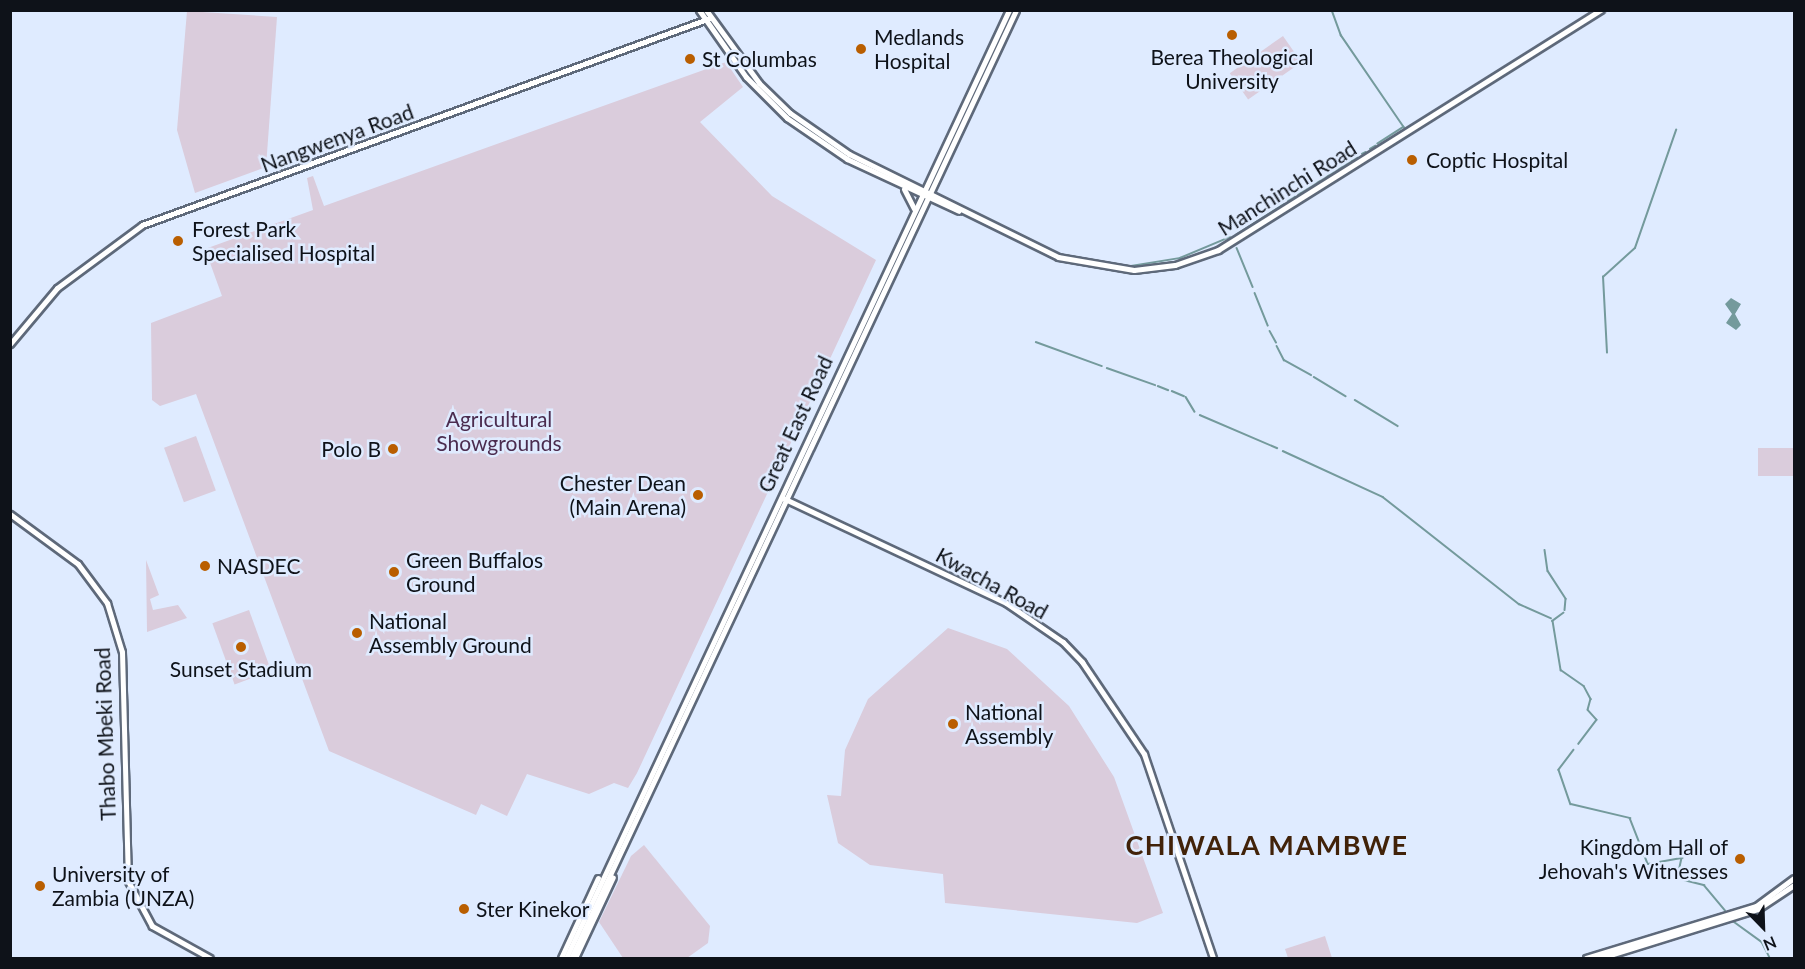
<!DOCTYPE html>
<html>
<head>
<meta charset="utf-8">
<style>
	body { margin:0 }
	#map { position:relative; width:1805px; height:969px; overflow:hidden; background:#dfebff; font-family:Lato,sans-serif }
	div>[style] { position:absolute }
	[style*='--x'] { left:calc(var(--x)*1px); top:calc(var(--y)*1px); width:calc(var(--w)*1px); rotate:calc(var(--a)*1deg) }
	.green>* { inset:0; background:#daccdc; transform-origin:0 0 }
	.water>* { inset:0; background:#749a9c }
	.stream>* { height:1.5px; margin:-0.75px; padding:0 0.75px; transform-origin:0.75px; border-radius:0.75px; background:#749a9c }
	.roads { filter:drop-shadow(2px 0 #5e697a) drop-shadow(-2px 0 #5e697a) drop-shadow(0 2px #5e697a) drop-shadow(0 -2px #5e697a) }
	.major>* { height:5px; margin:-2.5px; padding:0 2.5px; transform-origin:2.5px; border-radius:2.5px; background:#fff }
	.dots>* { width:16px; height:16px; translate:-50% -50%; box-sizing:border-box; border:3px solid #dfebff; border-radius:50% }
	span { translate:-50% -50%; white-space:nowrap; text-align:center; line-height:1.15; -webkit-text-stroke:5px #dfebff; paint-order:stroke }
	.poi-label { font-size:21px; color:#0e1219 }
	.left { translate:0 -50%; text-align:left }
	.right { translate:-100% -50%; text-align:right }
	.street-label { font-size:21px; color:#0e1219 }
	.park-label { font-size:21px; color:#4b2c4f }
	.district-label { font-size:27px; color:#412209; font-weight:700; letter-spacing:1.5px }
	.frame { position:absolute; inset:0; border:12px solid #0e1219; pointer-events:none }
	.north { position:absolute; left:1733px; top:897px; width:60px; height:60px; -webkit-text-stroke:4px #dfebff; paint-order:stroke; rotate:157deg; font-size:16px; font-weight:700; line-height:24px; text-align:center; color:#0e1219 }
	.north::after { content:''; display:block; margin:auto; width:21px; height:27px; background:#0e1219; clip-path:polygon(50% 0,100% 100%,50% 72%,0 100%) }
</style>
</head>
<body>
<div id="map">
	<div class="green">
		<i style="clip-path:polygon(187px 11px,277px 17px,266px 167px,195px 193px,177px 130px)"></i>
		<i style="left:1283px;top:36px;width:32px;height:65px;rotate:55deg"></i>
		<i style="clip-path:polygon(726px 62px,743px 87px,700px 122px,772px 196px,876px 260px,637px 773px,628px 788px,614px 783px,589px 794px,527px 774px,507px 816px,481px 804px,476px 815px,329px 751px,196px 394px,160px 406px,152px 400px,151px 323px,222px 296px,205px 249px,313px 210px,307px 178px,313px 176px,324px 206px)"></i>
		<i style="left:196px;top:436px;width:58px;height:34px;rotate:70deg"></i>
		<i style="left:1794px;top:448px;width:28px;height:36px;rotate:90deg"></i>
		<i style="clip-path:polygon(146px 560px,159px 595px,150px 599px,153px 610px,178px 605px,187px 618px,147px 632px)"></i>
		<i style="left:249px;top:610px;width:65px;height:39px;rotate:70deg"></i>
		<i style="clip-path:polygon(948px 628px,1007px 649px,1069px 706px,1114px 777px,1163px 913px,1137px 923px,945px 903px,943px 874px,870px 865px,838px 843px,827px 795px,841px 796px,845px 750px,868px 699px)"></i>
		<i style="clip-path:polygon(644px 845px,710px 926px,708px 943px,687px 958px,623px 958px,599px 922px,631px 856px)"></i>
		<i style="clip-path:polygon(1325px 936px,1332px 958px,1288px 958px,1285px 949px)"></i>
	</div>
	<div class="water">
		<i style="clip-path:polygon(1731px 298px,1741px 304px,1735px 314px,1741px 325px,1736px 330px,1726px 323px,1732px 314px,1725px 304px)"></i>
	</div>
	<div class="stream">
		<i style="--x:1332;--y:10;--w:27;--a:70"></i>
		<i style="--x:1341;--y:35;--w:112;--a:55.6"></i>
		<i style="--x:1404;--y:127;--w:31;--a:147"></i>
		<i style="--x:1370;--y:149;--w:6;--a:-31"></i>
		<i style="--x:1362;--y:154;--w:4;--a:-27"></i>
		<i style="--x:1298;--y:195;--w:70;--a:-32.1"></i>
		<i style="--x:1288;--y:201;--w:8;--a:-30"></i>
		<i style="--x:1236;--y:235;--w:57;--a:-32.9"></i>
		<i style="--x:1237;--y:248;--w:42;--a:67.7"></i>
		<i style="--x:1125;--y:267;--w:56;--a:-9.3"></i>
		<i style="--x:1180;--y:258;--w:54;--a:-22.8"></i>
		<i style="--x:1255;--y:293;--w:35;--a:68"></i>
		<i style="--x:1270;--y:331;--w:13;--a:61"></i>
		<i style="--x:1036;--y:342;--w:70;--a:20"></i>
		<i style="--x:1277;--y:346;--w:16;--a:63"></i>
		<i style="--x:1284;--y:360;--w:31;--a:29"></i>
		<i style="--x:1607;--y:353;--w:76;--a:-93"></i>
		<i style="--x:1603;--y:277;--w:43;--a:-42.2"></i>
		<i style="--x:1635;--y:248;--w:125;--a:-70.8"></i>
		<i style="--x:1107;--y:368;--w:51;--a:19.5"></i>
		<i style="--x:1314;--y:377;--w:37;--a:31"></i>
		<i style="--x:1158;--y:386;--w:11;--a:22"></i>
		<i style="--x:1172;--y:391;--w:13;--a:23"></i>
		<i style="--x:1186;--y:397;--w:17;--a:59"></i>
		<i style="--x:1355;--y:400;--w:50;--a:31.2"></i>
		<i style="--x:1200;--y:415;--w:84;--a:23.2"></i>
		<i style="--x:1283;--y:451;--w:110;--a:24.7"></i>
		<i style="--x:1383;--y:497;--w:173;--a:38.2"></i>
		<i style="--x:1519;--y:604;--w:35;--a:24"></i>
		<i style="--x:1545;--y:550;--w:21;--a:82"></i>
		<i style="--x:1548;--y:571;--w:33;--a:57"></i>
		<i style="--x:1566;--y:599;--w:11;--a:95"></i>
		<i style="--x:1564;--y:613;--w:14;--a:144"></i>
		<i style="--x:1553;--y:621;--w:50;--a:80.7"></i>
		<i style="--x:1561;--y:670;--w:28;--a:35"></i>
		<i style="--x:1584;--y:686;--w:15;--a:62"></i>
		<i style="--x:1591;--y:699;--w:11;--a:105"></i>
		<i style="--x:1588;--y:710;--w:13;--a:48"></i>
		<i style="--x:1597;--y:720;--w:30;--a:127"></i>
		<i style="--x:1574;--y:750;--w:25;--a:127"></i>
		<i style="--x:1559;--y:770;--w:36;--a:71"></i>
		<i style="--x:1571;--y:804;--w:61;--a:13.3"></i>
		<i style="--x:1630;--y:818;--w:49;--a:68.6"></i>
		<i style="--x:1648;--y:864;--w:35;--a:-10"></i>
		<i style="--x:1682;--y:858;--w:14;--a:102"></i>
		<i style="--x:1679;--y:872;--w:9;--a:58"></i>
		<i style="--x:1684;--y:880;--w:21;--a:14"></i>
		<i style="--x:1704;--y:885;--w:33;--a:50"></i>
		<i style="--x:1733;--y:921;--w:36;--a:36"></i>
		<i style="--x:1762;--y:942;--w:18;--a:63"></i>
	</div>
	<div class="roads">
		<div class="major">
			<i style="--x:699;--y:10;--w:82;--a:55"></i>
			<i style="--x:746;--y:77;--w:58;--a:45"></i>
			<i style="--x:787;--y:118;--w:73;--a:34.3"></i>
			<i style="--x:847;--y:159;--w:123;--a:24.9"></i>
			<i style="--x:706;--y:10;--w:90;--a:54"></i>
			<i style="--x:759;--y:83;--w:43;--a:44.1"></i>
			<i style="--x:790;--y:113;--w:72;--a:34.8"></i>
			<i style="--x:849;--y:154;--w:233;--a:26.2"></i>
			<i style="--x:1058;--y:257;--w:77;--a:9.7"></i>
			<i style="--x:1134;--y:270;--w:41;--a:-7"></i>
			<i style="--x:1175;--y:265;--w:46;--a:-19.2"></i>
			<i style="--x:1218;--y:250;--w:452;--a:-32.1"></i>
			<i style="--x:904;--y:189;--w:22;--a:63"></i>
			<i style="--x:10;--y:344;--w:73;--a:-50"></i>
			<i style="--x:57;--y:288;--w:106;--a:-36.5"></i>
			<i style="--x:142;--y:225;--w:605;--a:-20.02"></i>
			<i style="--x:783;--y:498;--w:246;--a:25.2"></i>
			<i style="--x:1006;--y:603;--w:69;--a:34.4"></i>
			<i style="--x:1063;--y:642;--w:28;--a:46"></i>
			<i style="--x:1082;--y:662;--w:111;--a:56"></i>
			<i style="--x:1144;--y:754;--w:215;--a:71.3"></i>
			<i style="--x:10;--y:514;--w:84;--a:36.3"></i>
			<i style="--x:78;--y:564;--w:49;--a:53.4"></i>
			<i style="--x:107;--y:603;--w:51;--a:73"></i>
			<i style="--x:122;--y:652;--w:229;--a:88.5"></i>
			<i style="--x:128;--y:881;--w:51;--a:61.9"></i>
			<i style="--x:152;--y:926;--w:66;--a:28.9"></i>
			<i style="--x:561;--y:958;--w:88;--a:-65.2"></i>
			<i style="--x:566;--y:958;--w:1046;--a:-64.95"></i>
			<i style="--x:571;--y:958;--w:1047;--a:-64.85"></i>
			<i style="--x:575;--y:958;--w:89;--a:-64.9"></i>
			<i style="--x:1586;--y:958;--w:178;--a:-17"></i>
			<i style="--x:1756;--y:906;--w:47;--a:-36.4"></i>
			<i style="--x:1600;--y:958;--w:165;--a:-17.2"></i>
			<i style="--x:1758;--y:909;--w:43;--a:-33.7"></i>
		</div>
	</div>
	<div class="dots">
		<i style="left:1232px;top:35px;background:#b95e00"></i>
		<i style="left:861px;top:49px;background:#b95e00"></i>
		<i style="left:690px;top:59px;background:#b95e00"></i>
		<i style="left:1412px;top:160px;background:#b95e00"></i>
		<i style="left:178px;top:241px;background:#b95e00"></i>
		<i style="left:393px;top:449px;background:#b95e00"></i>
		<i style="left:698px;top:495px;background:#b95e00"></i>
		<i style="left:205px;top:566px;background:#b95e00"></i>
		<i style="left:394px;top:572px;background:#b95e00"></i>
		<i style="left:357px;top:633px;background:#b95e00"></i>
		<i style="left:241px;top:647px;background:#b95e00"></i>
		<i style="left:953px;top:724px;background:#b95e00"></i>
		<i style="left:1740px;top:859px;background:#b95e00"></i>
		<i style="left:40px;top:886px;background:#b95e00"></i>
		<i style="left:464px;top:909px;background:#b95e00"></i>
	</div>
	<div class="poi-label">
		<span class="left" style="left:874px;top:49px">Medlands<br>Hospital</span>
		<span style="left:1232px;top:69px">Berea Theological<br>University</span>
		<span class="left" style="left:702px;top:59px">St Columbas</span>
		<span class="left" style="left:1426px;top:160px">Coptic Hospital</span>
		<span class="left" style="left:192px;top:241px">Forest Park<br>Specialised Hospital</span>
		<span class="right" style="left:381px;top:449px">Polo B</span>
		<span class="right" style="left:686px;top:495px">Chester Dean<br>(Main Arena)</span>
		<span class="left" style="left:406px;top:572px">Green Buffalos<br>Ground</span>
		<span class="left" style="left:217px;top:566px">NASDEC</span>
		<span class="left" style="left:369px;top:633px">National<br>Assembly Ground</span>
		<span style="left:241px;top:669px">Sunset Stadium</span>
		<span class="left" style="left:965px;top:724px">National<br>Assembly</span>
		<span class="right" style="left:1728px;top:859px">Kingdom Hall of<br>Jehovah's Witnesses</span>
		<span class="left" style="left:52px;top:886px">University of<br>Zambia (UNZA)</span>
		<span class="left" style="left:476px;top:909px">Ster Kinekor</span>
	</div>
	<div class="street-label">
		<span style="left:337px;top:138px;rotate:-20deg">Nangwenya Road</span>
		<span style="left:1287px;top:188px;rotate:-32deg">Manchinchi Road</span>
		<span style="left:795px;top:424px;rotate:-65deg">Great East Road</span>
		<span style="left:992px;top:583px;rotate:29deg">Kwacha Road</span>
		<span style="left:105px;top:734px;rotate:-92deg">Thabo Mbeki Road</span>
	</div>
	<div class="park-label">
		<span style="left:499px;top:431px">Agricultural<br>Showgrounds</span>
	</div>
	<div class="district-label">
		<span style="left:1267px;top:845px">CHIWALA MAMBWE</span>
	</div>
	<div class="frame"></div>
	<div class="north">N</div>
</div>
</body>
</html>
